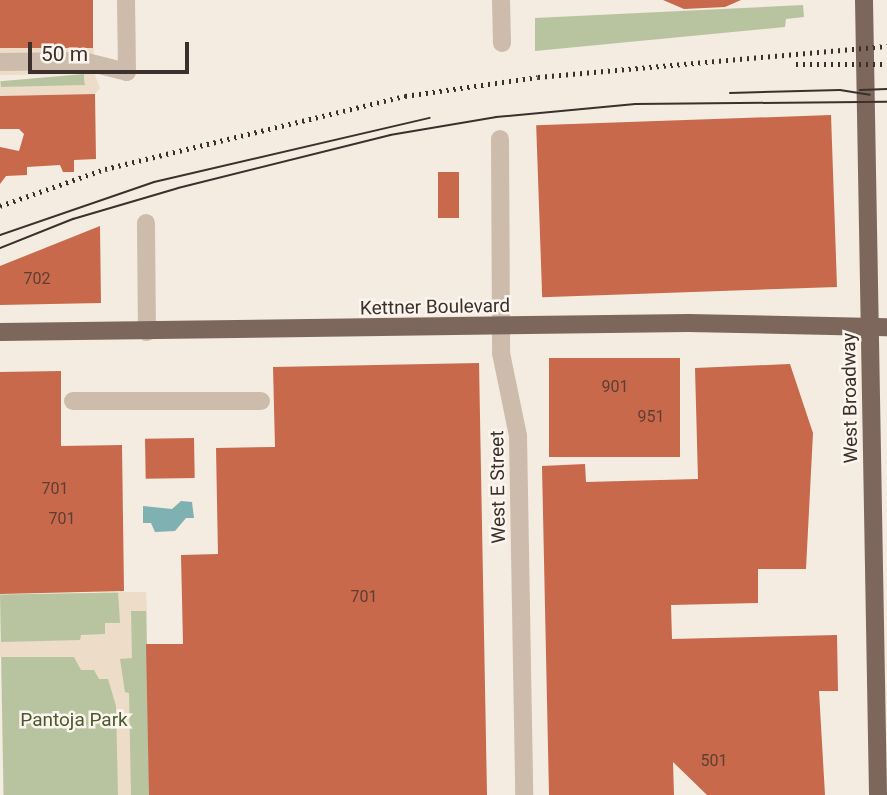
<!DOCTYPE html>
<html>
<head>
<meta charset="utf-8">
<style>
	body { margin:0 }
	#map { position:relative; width:887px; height:795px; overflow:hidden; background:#f4ebe1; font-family:Roboto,sans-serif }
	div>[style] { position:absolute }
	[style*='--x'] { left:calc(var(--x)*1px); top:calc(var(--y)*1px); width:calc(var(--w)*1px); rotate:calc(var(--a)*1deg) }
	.green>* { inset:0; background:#b8c4a0; transform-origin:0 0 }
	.plaza>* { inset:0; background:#ecdcc8 }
	.water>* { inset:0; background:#7fb0b2 }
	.building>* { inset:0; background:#c8694b; transform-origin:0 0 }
	.minor>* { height:18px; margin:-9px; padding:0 9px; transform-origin:9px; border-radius:9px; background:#cdbbac }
	.major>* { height:18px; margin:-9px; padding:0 9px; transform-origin:9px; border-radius:9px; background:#7d675c }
	.tram>* { height:2px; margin:-1px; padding:0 1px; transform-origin:1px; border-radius:1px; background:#3b302b }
	.rail>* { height:5px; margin-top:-2.5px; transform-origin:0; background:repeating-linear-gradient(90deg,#3b302b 0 2px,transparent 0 7px) }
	span { translate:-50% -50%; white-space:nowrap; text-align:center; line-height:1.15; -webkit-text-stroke:5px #fbf5ee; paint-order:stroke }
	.number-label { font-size:16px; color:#5e3e33 }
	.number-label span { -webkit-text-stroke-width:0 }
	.street-label { font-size:19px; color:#3b302b }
	.park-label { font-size:19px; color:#4a5a2e }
	.scale { position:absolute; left:28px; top:42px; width:161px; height:32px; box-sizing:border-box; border:4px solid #3b302b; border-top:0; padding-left:9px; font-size:21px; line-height:24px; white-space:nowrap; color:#3b302b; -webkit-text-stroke:5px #fbf5ee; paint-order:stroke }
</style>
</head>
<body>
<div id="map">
	<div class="green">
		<i style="clip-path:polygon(803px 5px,804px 17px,786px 19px,785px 27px,535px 51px,535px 18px)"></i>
		<i style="left:84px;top:74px;width:12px;height:84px;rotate:85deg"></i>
		<i style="left:146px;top:592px;width:203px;height:146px;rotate:89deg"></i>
	</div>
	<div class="plaza">
		<i style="clip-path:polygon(94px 47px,93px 70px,100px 88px,95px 94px,0 96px,0 87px,85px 85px,84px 74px,0 75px,0 48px)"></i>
		<i style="clip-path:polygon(118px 592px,146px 592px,146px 611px,131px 611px,132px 658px,120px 659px,125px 692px,129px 693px,131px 795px,118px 795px,116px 706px,108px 679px,99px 679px,94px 670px,81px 670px,74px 657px,0 657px,0 642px,80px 640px,81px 635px,105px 634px,105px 623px,120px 623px)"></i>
	</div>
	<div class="water">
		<i style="clip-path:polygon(181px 501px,192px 502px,194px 518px,186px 518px,175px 531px,155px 532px,151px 523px,143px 523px,143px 506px,172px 509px)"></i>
	</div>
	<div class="building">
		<i style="left:0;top:0;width:93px;height:48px"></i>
		<i style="clip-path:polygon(663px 0,741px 0,725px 7px,684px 9px)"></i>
		<i style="clip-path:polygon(95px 94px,96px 159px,74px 160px,74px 172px,63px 172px,60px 165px,27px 167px,27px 175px,6px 176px,0 184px,0 147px,19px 151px,24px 134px,19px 129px,0 129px,0 96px)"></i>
		<i style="left:831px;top:115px;width:172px;height:295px;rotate:88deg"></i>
		<i style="left:438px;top:172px;width:21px;height:46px"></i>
		<i style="clip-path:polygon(100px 226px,101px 303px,0 305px,0 266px)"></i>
		<i style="left:680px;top:358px;width:99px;height:131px;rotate:90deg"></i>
		<i style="clip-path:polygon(479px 363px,487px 795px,149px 795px,146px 644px,183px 644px,181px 555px,218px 554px,216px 448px,275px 447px,273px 367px)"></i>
		<i style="clip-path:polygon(790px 364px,813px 433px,806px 569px,758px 569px,758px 603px,671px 605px,672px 639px,837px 635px,838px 691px,819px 691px,825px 795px,707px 795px,673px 762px,674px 795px,549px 795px,542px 466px,585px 464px,586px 482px,698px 479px,695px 368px)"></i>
		<i style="clip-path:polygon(61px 371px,61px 446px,122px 445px,124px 591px,0 594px,0 372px)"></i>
		<i style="left:194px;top:438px;width:40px;height:49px;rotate:89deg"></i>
	</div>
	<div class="minor">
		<i style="--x:501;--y:0;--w:43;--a:88.7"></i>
		<i style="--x:0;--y:62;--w:83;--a:-0.7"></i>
		<i style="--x:83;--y:61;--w:45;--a:14"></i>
		<i style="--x:127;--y:72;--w:72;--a:-90.8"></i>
		<i style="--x:500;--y:139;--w:214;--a:89.7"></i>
		<i style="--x:501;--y:353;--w:85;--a:78.4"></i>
		<i style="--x:518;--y:436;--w:359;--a:89"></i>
		<i style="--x:146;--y:223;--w:109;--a:89.5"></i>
		<i style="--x:73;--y:401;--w:188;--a:0"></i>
	</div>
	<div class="major">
		<i style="--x:864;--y:0;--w:795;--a:88.99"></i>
		<i style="--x:0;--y:332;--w:688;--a:-0.75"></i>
		<i style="--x:688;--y:323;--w:199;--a:1.2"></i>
	</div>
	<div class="tram">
		<i style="--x:860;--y:90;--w:27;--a:-2"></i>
		<i style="--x:730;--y:93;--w:110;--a:-1.6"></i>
		<i style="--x:840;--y:90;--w:30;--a:9"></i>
		<i style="--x:0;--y:235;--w:163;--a:-19"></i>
		<i style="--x:154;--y:182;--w:283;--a:-13.1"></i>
		<i style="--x:0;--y:248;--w:79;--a:-21.7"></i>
		<i style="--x:73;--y:219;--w:109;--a:-16.4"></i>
		<i style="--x:178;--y:188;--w:219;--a:-14"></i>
		<i style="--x:390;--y:135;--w:108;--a:-9.6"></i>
		<i style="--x:496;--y:117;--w:140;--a:-5.3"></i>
		<i style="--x:635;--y:104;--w:252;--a:-0.5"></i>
	</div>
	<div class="rail">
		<i style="--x:796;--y:64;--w:91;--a:0"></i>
		<i style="--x:0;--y:206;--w:111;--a:-19.4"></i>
		<i style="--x:105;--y:169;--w:309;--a:-13.7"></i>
		<i style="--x:405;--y:96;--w:134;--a:-8.1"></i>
		<i style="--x:538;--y:77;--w:350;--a:-5.1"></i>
	</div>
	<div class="number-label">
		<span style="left:37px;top:279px">702</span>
		<span style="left:615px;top:387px">901</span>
		<span style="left:651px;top:417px">951</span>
		<span style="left:55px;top:489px">701</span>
		<span style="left:62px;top:519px">701</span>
		<span style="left:364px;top:597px">701</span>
		<span style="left:714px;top:761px">501</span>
	</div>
	<div class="street-label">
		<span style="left:435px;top:307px;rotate:-1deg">Kettner Boulevard</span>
		<span style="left:850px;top:398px;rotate:-91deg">West Broadway</span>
		<span style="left:498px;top:487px;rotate:-91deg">West E Street</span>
	</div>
	<div class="park-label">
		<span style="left:74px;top:720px">Pantoja Park</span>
	</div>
	<div class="scale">50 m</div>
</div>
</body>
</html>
